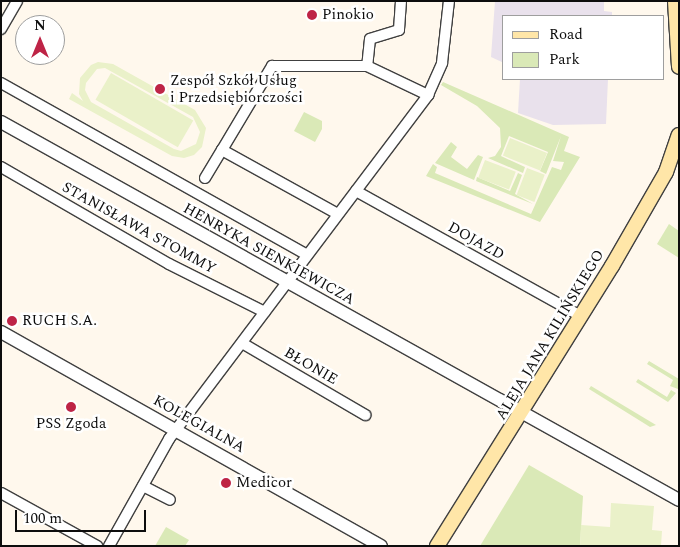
<!DOCTYPE html>
<html>
<head>
<meta charset="utf-8">
<style>
	body { margin:0 }
	#map { position:relative; width:680px; height:547px; overflow:hidden; background:#fff8ed; font-family:Spectral,serif }
	div>[style] { position:absolute }
	[style*='--x'] { left:calc(var(--x)*1px); top:calc(var(--y)*1px); width:calc(var(--w)*1px); rotate:calc(var(--a)*1deg) }
	.industrial>* { inset:0; background:#e9e1ec }
	.green>* { inset:0; background:#dae9b7 }
	.pitch>* { inset:0; background:#eaf1c9; transform-origin:0 0 }
	.roads { filter:drop-shadow(1px 0 #404040) drop-shadow(-1px 0 #404040) drop-shadow(0 1px #404040) drop-shadow(0 -1px #404040) }
	.minor>* { height:10px; margin:-5px; padding:0 5px; transform-origin:5px; border-radius:5px; background:#fff }
	.tertiary>* { height:12px; margin:-6px; padding:0 6px; transform-origin:6px; border-radius:6px; background:#fff }
	.secondary>* { height:14px; margin:-7px; padding:0 7px; transform-origin:7px; border-radius:7px; background:#ffe6a8 }
	.dots>* { width:14px; height:14px; translate:-50% -50%; box-sizing:border-box; border:2px solid #fff; border-radius:50% }
	span { translate:-50% -50%; white-space:nowrap; text-align:center; line-height:1.15; -webkit-text-stroke:5px #fff; paint-order:stroke }
	.poi-label { font-size:15px; color:#0d0d0d }
	.left { translate:0 -50%; text-align:left }
	.street-label { font-size:15px; color:#0d0d0d }
	.frame { position:absolute; inset:0; border:2px solid #0d0d0d; pointer-events:none }
	.legend { position:absolute; left:502px; top:15px; width:162px; height:65px; box-sizing:border-box; background:#fff; border:1px solid #9e9e9e; margin:0; padding:6px 9px; list-style:none; font-size:15px; color:#0d0d0d }
	.legend li { display:flex; align-items:center; gap:10px; height:25px }
	.legend b { width:25px; border:1px solid #9e9e9e }
	.north { position:absolute; left:15px; top:15px; width:50px; height:50px; box-sizing:border-box; background:#fff; border:1px solid #9e9e9e; border-radius:50%; rotate:0deg; font-size:14px; font-weight:700; line-height:20px; text-align:center; color:#0d0d0d }
	.north::after { content:''; display:block; margin:auto; width:18px; height:22px; background:#be2446; clip-path:polygon(50% 0,100% 100%,50% 72%,0 100%) }
	.scale { position:absolute; left:15px; top:510px; width:131px; height:22px; box-sizing:border-box; border:2px solid #0d0d0d; border-top:0; padding-left:6px; font-size:15px; line-height:18px; white-space:nowrap; color:#0d0d0d; -webkit-text-stroke:4px #fff; paint-order:stroke }
</style>
</head>
<body>
<div id="map">
	<div class="industrial">
		<i style="clip-path:polygon(495px 1px,604px 1px,604px 11px,612px 12px,612px 16px,504px 16px,504px 63px,491px 57px)"></i>
		<i style="clip-path:polygon(520px 79px,608px 79px,606px 124px,553px 125px,518px 113px)"></i>
	</div>
	<div class="green">
		<i style="clip-path:polygon(443px 82px,569px 137px,564px 151px,580px 157px,540px 222px,426px 176px,433px 164px,437px 167px,435px 173px,531px 214px,552px 167px,561px 170px,564px 162px,553px 161px,561px 136px,546px 174px,540px 171px,548px 152px,509px 136px,501px 156px,525px 167px,523px 173px,488px 158px,495px 156px,501px 147px,500px 128px,477px 106px,441px 85px)"></i>
		<i style="clip-path:polygon(304px 112px,322px 121px,322px 129px,315px 142px,294px 131px)"></i>
		<i style="clip-path:polygon(451px 142px,457px 147px,451px 157px,467px 169px,478px 155px,483px 157px,474px 180px,435px 163px)"></i>
		<i style="clip-path:polygon(518px 173px,522px 175px,515px 194px,533px 204px,476px 181px,477px 177px,510px 191px)"></i>
		<i style="clip-path:polygon(669px 224px,679px 231px,679px 258px,657px 244px)"></i>
		<i style="clip-path:polygon(649px 361px,679px 379px,678px 389px,670px 386px,673px 380px,647px 364px)"></i>
		<i style="clip-path:polygon(638px 379px,667px 397px,671px 390px,676px 393px,668px 402px,636px 382px)"></i>
		<i style="clip-path:polygon(591px 386px,656px 425px,650px 427px,589px 389px)"></i>
		<i style="clip-path:polygon(529px 465px,583px 496px,580px 546px,480px 546px)"></i>
		<i style="clip-path:polygon(166px 527px,189px 540px,185px 546px,155px 546px)"></i>
	</div>
	<div class="pitch">
		<i style="clip-path:polygon(evenodd,98px 62px,113px 64px,195px 110px,206px 128px,202px 147px,194px 155px,184px 158px,172px 156px,69px 99px,72px 93px,83px 101px,79px 94px,80px 78px,91px 65px,98px 62px,105px 68px,193px 117px,200px 132px,196px 144px,181px 151px,174px 149px,91px 102px,85px 90px,86px 83px,97px 69px,105px 68px)"></i>
		<i style="left:111px;top:73px;width:95px;height:31px;rotate:30deg"></i>
		<i style="left:510px;top:138px;width:40px;height:19px;rotate:22deg"></i>
		<i style="left:485px;top:160px;width:33px;height:19px;rotate:21deg"></i>
		<i style="left:527px;top:168px;width:19px;height:29px;rotate:21deg"></i>
		<i style="clip-path:polygon(611px 503px,654px 506px,652px 530px,662px 531px,661px 546px,580px 546px,581px 525px,610px 527px)"></i>
	</div>
	<div class="roads">
		<div class="minor">
			<i style="--x:401;--y:1;--w:29;--a:94"></i>
			<i style="--x:399;--y:30;--w:30;--a:163"></i>
			<i style="--x:370;--y:39;--w:27;--a:96"></i>
			<i style="--x:367;--y:66;--w:68;--a:25.4"></i>
			<i style="--x:1;--y:29;--w:32;--a:-60"></i>
			<i style="--x:1;--y:83;--w:351;--a:29.3"></i>
			<i style="--x:222;--y:150;--w:98;--a:-59.2"></i>
			<i style="--x:272;--y:66;--w:95;--a:0"></i>
			<i style="--x:1;--y:167;--w:194;--a:30"></i>
			<i style="--x:169;--y:264;--w:107;--a:26.6"></i>
			<i style="--x:205;--y:178;--w:33;--a:-59"></i>
			<i style="--x:222;--y:150;--w:132;--a:28.9"></i>
			<i style="--x:356;--y:191;--w:257;--a:29.1"></i>
			<i style="--x:242;--y:343;--w:143;--a:30.3"></i>
			<i style="--x:143;--y:486;--w:30;--a:27"></i>
			<i style="--x:1;--y:493;--w:110;--a:28.9"></i>
			<i style="--x:109;--y:546;--w:123;--a:-60.7"></i>
			<i style="--x:169;--y:439;--w:431;--a:-53"></i>
			<i style="--x:428;--y:95;--w:35;--a:-66"></i>
			<i style="--x:442;--y:63;--w:62;--a:-83.6"></i>
		</div>
		<div class="tertiary">
			<i style="--x:1;--y:122;--w:776;--a:29.14"></i>
			<i style="--x:1;--y:332;--w:436;--a:29.4"></i>
		</div>
		<div class="secondary">
			<i style="--x:675;--y:1;--w:66;--a:86.5"></i>
			<i style="--x:437;--y:546;--w:330;--a:-58"></i>
			<i style="--x:612;--y:266;--w:108;--a:-60.1"></i>
			<i style="--x:666;--y:172;--w:39;--a:-71"></i>
		</div>
	</div>
	<div class="dots">
		<i style="left:312px;top:15px;background:#be2446"></i>
		<i style="left:160px;top:89px;background:#be2446"></i>
		<i style="left:12px;top:321px;background:#be2446"></i>
		<i style="left:71px;top:407px;background:#be2446"></i>
		<i style="left:226px;top:483px;background:#be2446"></i>
	</div>
	<div class="poi-label">
		<span class="left" style="left:322px;top:15px">Pinokio</span>
		<span class="left" style="left:170px;top:89px">Zespół Szkół Usług<br>i Przedsiębiorczości</span>
		<span class="left" style="left:22px;top:321px">RUCH S.A.</span>
		<span style="left:71px;top:424px">PSS Zgoda</span>
		<span class="left" style="left:236px;top:483px">Medicor</span>
	</div>
	<div class="street-label">
		<span style="left:139px;top:228px;rotate:29deg">STANISŁAWA STOMMY</span>
		<span style="left:476px;top:241px;rotate:29deg">DOJAZD</span>
		<span style="left:269px;top:254px;rotate:29deg">HENRYKA SIENKIEWICZA</span>
		<span style="left:550px;top:335px;rotate:-59deg">ALEJA JANA KILIŃSKIEGO</span>
		<span style="left:311px;top:366px;rotate:30deg">BŁONIE</span>
		<span style="left:199px;top:424px;rotate:29deg">KOLEGIALNA</span>
	</div>
	<div class="frame"></div>
	<ul class="legend">
	<li><b style="height:6px;background:#ffe6a8"></b>Road</li>
	<li><b style="height:14px;background:#dae9b7"></b>Park</li>
	</ul>
	<div class="north">N</div>
	<div class="scale">100 m</div>
</div>
</body>
</html>
